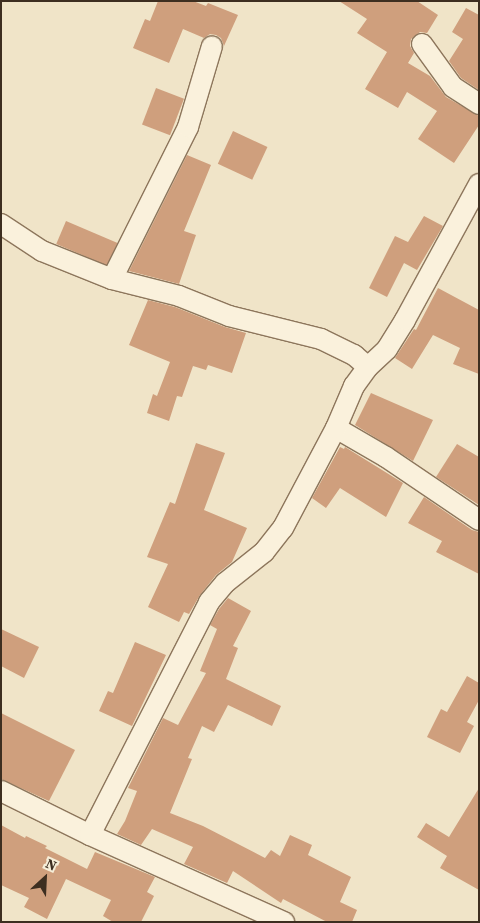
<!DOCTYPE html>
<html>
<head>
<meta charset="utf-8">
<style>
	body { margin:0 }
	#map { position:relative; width:480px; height:923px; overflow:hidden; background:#f0e4c8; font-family:"Source Serif 4",serif }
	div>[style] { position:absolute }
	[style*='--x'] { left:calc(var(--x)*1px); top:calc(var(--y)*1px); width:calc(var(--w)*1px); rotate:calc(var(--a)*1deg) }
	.building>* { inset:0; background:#cf9f7d; transform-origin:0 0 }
	.roads { filter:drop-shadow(1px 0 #8d765c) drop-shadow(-1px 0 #8d765c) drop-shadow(0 1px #8d765c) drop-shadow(0 -1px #8d765c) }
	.street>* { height:20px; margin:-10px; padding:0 10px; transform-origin:10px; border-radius:10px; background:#faf1dc }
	span { translate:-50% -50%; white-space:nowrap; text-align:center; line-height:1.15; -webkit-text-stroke:4px #f7eed8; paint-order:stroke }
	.frame { position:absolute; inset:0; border:2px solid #3d2e20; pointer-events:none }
	.north { position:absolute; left:20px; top:853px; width:50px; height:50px; -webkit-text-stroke:4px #f7eed8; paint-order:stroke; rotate:25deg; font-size:14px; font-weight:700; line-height:20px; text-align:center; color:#3d2e20 }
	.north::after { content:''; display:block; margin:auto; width:18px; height:22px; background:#3d2e20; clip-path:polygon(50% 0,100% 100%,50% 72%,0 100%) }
</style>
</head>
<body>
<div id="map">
	<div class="building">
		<i style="clip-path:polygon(158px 1px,193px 1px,206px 6px,208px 3px,238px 15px,224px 46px,221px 38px,216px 35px,210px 34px,204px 38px,183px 29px,169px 63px,133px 48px,145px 19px,150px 21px)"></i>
		<i style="clip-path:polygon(339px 1px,417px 1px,438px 15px,427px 33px,420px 32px,411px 39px,410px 46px,414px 53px,408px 63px,430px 76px,446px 97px,479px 116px,479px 125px,454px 163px,418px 139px,437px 111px,407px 92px,398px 108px,365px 89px,387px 52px,357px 33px,367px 19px)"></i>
		<i style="clip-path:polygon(466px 8px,479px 15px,479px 90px,461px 78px,449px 61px,463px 39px,452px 32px)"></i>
		<i style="left:156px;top:88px;width:30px;height:39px;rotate:21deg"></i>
		<i style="left:233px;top:131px;width:38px;height:36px;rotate:25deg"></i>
		<i style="clip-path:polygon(187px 155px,211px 165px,184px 231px,196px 235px,179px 284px,129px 271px)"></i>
		<i style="clip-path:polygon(424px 216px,443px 226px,417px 270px,404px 263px,387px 297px,369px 288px,395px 236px,408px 242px)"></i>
		<i style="left:66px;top:221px;width:56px;height:25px;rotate:23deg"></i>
		<i style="clip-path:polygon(438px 288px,479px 310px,479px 374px,453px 364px,460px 348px,433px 335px,412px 369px,395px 358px,414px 329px,416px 330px)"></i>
		<i style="clip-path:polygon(148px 300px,175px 307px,225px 327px,246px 333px,232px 373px,208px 365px,206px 370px,193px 366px,182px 397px,177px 396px,169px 421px,147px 413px,153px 394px,157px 396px,170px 362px,129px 345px)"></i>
		<i style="clip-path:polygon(371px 393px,433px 420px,413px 461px,355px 425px)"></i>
		<i style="clip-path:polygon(196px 443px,225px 453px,204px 510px,247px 528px,232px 562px,216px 575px,200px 595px,189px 614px,184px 612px,179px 622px,148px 607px,168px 564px,147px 557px,170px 502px,175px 504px)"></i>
		<i style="clip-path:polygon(457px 444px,479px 457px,479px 505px,436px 477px)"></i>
		<i style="clip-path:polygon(340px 447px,344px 449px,345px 447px,403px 483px,386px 517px,340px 488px,326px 508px,312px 498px)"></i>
		<i style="clip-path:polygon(424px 497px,472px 530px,479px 532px,479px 574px,436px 552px,442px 541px,408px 523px)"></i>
		<i style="clip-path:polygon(228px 598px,251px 611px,233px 646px,238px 648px,226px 679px,281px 706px,272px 726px,228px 705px,214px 732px,202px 726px,188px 758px,192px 759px,170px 813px,203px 826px,265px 858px,271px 850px,280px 856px,290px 835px,312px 845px,308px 855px,351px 877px,340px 902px,357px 910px,352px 922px,327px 922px,283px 899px,281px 903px,233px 871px,227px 883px,184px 864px,193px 847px,152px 829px,141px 845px,117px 834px,125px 821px,137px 791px,128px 788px,163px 718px,178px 725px,206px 673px,200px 671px,217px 629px,210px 625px,219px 609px)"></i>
		<i style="clip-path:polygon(1px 629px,39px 647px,24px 678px,1px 666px)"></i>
		<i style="clip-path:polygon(135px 642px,166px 655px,132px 726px,99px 711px,108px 691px,113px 693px)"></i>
		<i style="clip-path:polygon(467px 676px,479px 683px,479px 700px,467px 722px,474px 726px,460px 753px,427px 737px,441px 709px,447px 712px)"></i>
		<i style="clip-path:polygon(1px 713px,75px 750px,49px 801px,1px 779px)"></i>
		<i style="clip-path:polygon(479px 788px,479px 890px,440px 868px,447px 856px,417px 837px,426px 823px,449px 837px)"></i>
		<i style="clip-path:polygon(1px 825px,25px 838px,26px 836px,47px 846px,45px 848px,87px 869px,95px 852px,155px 877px,147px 892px,154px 896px,141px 922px,113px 922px,103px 916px,111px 900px,66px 879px,47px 919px,24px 907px,29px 898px,1px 885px)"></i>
	</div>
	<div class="roads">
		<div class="street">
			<i style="--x:422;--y:44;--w:53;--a:54.2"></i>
			<i style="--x:453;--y:87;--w:31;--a:33"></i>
			<i style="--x:1;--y:224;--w:49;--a:33.4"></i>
			<i style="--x:42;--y:251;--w:75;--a:21.8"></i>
			<i style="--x:112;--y:279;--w:69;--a:14.2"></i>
			<i style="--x:179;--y:296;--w:54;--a:21.8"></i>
			<i style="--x:229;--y:316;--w:95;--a:14"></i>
			<i style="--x:321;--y:339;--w:37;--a:26"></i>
			<i style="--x:354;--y:355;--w:18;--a:41"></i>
			<i style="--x:112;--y:279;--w:170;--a:-63.4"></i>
			<i style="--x:188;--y:127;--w:84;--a:-73.5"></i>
			<i style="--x:336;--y:428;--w:58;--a:30.1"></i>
			<i style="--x:386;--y:457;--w:112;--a:34.1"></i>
			<i style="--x:1;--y:791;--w:99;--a:26.3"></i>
			<i style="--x:90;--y:835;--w:213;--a:24.2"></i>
			<i style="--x:90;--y:835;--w:262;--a:-62.9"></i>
			<i style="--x:209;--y:602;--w:25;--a:-50"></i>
			<i style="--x:225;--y:583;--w:50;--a:-38.5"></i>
			<i style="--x:264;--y:552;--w:31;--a:-52"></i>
			<i style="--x:283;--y:528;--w:113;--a:-62.1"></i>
			<i style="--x:336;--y:428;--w:46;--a:-66.8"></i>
			<i style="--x:354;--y:386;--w:24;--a:-54"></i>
			<i style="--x:368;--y:367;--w:26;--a:-43"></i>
			<i style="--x:387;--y:349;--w:34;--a:-58"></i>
			<i style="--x:405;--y:320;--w:155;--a:-61.4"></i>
		</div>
	</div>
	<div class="frame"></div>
	<div class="north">N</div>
</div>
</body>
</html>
